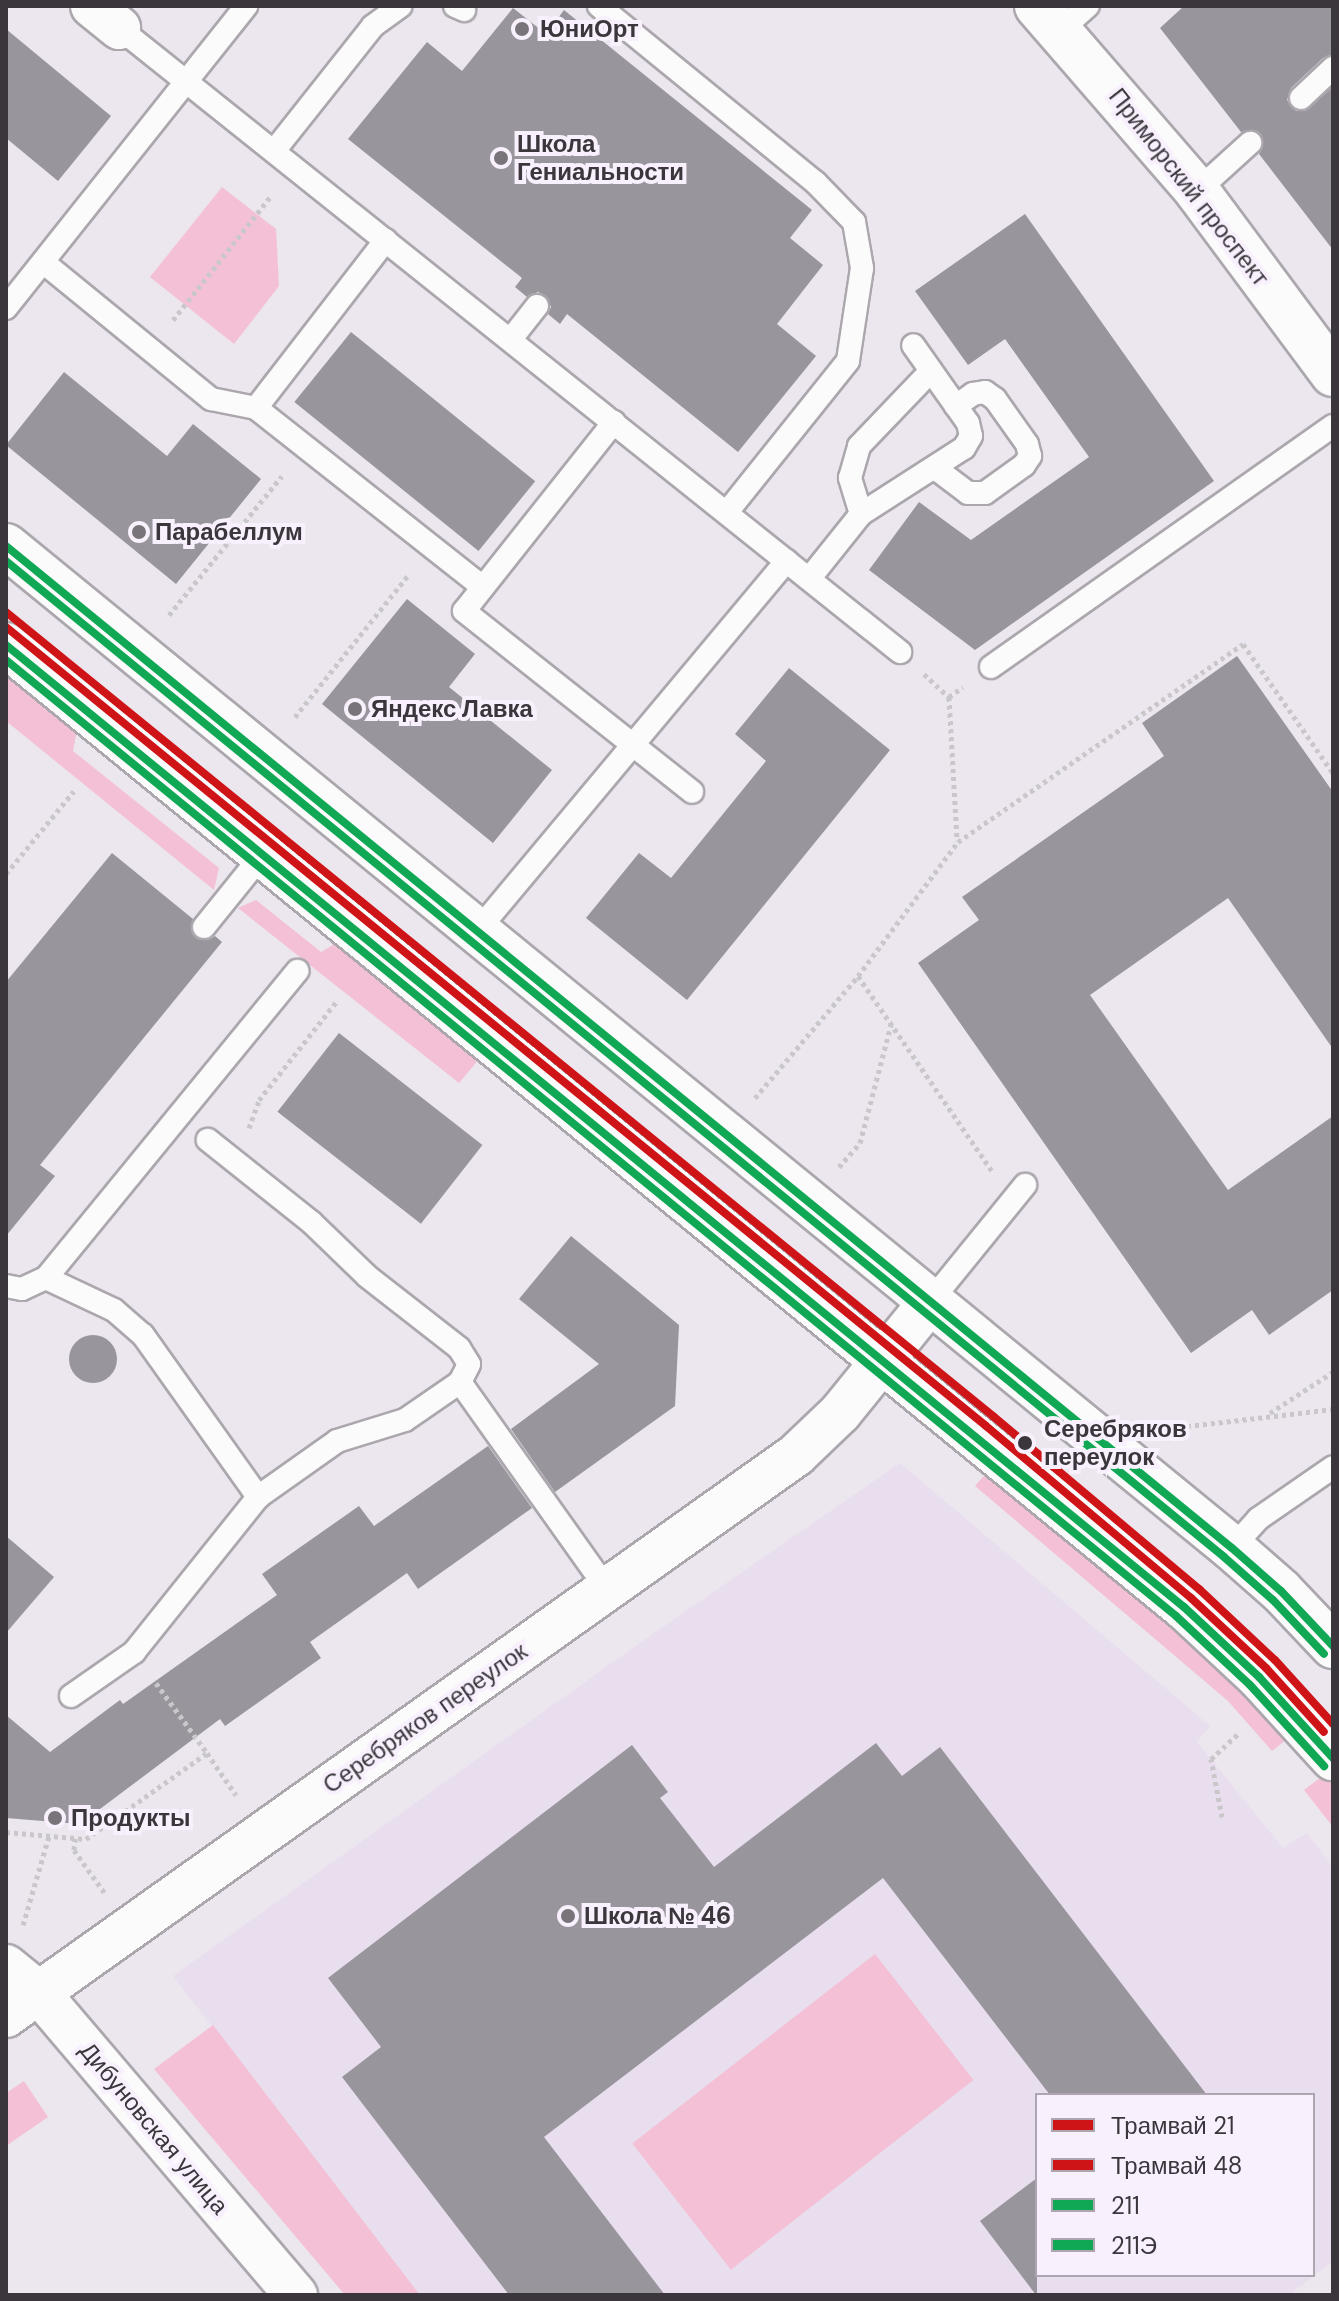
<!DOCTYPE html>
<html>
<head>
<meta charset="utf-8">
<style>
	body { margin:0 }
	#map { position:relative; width:1339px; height:2301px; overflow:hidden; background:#ece6ee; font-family:"DM Sans",sans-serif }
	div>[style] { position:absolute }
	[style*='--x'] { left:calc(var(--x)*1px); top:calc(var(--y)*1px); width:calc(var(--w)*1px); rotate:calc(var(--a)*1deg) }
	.built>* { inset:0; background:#e9deee }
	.green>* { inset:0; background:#f4c0d5; transform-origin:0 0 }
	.building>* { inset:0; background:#98959c; transform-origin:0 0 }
	.round { border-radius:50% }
	.path>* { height:5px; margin-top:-2.5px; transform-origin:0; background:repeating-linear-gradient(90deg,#cac7cb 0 4px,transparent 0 8px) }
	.roads { filter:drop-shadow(2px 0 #aba7ad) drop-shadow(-2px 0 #aba7ad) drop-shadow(0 2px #aba7ad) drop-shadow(0 -2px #aba7ad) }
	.service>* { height:22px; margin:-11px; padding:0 11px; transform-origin:11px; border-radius:11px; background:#fcfbfc }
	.minor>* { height:42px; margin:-21px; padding:0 21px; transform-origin:21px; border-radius:21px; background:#fcfbfc }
	.secondary>* { height:44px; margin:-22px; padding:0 22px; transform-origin:22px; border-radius:22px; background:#fcfbfc }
	.primary>* { height:44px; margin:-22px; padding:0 22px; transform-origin:22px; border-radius:22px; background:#fcfbfc }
	.bus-1>* { height:8px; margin:-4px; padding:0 4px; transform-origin:4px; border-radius:4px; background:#10a855 }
	.bus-2>* { height:8px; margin:-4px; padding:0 4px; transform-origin:4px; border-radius:4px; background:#10a855 }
	.tram-1>* { height:8px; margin:-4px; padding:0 4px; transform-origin:4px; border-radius:4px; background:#ce1417 }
	.tram-2>* { height:8px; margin:-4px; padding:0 4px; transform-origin:4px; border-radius:4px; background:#ce1417 }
	.dots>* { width:22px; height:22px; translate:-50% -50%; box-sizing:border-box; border:4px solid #f9f0fd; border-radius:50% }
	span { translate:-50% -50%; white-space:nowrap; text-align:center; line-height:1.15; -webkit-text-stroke:8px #f9f0fd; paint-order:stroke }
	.poi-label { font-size:24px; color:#3a363c; font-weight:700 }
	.left { translate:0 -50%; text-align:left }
	.street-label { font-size:24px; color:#3a363c }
	.stop-label { font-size:24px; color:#3a363c; font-weight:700 }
	.frame { position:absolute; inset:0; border:8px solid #3a363c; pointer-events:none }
	.legend { position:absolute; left:1035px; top:2093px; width:280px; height:184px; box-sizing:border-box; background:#f9f0fd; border:2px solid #ada6b0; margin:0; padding:10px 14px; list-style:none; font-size:24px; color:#3a363c }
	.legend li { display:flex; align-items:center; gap:16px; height:40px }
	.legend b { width:40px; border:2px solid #ada6b0 }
</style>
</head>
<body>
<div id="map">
	<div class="built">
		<i style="clip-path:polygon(evenodd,900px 1463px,1210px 1726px,1197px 1742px,1283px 1848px,1307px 1833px,1333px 1868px,1333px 2261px,1289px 2295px,420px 2295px,173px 1976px,637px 1645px,900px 1463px,1037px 2095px,1313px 2095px,1313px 2275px,1037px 2275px,1037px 2095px)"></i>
	</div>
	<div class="green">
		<i style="clip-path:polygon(222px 187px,276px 229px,279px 286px,234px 344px,150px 277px)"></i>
		<i style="clip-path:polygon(6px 673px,77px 730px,73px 751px,219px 868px,214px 890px,6px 721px)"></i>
		<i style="clip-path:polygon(256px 900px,321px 952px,338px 942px,480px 1058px,459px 1083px,238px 908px)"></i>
		<i style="clip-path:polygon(988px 1471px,1171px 1623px,1292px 1735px,1272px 1751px,1228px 1701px,975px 1486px)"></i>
		<i style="clip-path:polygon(1325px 1774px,1333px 1785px,1333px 1827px,1304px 1790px)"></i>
		<i style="left:875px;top:1954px;width:160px;height:308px;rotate:52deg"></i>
		<i style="clip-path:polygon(213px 2025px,420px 2295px,345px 2295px,154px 2069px)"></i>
		<i style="clip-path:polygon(24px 2081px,48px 2117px,6px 2146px,6px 2093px)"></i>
	</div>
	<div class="building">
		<i style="clip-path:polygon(1184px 6px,1333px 6px,1333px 54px,1323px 58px,1291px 88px,1287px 100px,1296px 111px,1305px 111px,1333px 87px,1333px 250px,1259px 154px,1263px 147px,1261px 134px,1254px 130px,1241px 132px,1160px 28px)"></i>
		<i style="clip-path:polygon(513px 8px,546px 34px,564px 10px,812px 210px,790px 238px,823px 265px,777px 324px,816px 356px,738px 452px,567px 314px,560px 324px,548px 314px,551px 307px,546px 296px,538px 292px,527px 297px,515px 287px,522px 278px,348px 139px,427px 42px,462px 71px)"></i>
		<i style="clip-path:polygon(6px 29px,111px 116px,58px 181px,6px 138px)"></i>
		<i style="clip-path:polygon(1025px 214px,1214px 481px,975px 650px,869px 570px,919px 502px,971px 540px,1089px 457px,1005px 339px,968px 365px,915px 291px)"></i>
		<i style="left:351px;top:332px;width:237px;height:90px;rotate:39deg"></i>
		<i style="clip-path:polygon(64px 372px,167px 456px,193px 424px,261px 479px,176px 584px,6px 445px)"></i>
		<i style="clip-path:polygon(407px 599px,475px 654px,449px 687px,552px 770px,493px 843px,322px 704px)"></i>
		<i style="clip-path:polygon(1237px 656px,1333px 792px,1333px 1049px,1228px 898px,1090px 995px,1228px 1190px,1333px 1116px,1333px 1290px,1269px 1335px,1252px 1310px,1191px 1353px,918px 963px,979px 920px,962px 897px,1164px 756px,1142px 723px)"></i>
		<i style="clip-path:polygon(789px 668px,890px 750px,687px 1000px,586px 918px,639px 853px,671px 878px,766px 761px,735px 734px)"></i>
		<i style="clip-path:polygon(112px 853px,193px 919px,191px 931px,196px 938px,208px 940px,215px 936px,222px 942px,40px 1165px,55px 1176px,6px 1236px,6px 982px)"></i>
		<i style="left:339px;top:1033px;width:182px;height:100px;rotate:38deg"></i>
		<i style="clip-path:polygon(571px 1236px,679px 1325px,675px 1406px,555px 1492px,511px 1429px,599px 1364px,519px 1299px)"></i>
		<i class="round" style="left:69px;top:1335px;width:48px;height:48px"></i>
		<i style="clip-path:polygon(488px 1446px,532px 1508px,418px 1589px,407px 1573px,310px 1642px,321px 1658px,225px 1726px,220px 1719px,80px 1824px,6px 1818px,6px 1715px,50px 1752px,120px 1700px,123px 1704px,277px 1595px,262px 1574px,359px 1506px,374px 1526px)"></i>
		<i style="clip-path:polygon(6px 1536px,54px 1577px,6px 1633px)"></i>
		<i style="clip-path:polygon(876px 1743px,902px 1776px,940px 1747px,1207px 2095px,1050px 2095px,883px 1878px,544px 2137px,665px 2295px,509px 2295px,342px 2077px,381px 2047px,328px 1978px,632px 1745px,668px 1792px,660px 1798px,714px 1867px)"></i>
		<i style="clip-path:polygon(1037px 2178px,1037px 2295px,1036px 2295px,980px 2221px)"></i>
	</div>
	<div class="path">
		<i style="--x:173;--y:320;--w:158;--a:-51.7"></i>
		<i style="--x:169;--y:615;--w:179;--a:-50.9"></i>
		<i style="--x:924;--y:674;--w:34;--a:43"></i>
		<i style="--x:949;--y:697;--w:17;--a:-36"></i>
		<i style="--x:949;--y:697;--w:144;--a:86.8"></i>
		<i style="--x:295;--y:717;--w:183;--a:-51.4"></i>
		<i style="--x:6;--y:874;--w:107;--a:-50.7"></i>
		<i style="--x:858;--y:976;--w:237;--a:55.5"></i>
		<i style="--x:755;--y:1098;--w:160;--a:-49.8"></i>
		<i style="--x:858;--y:976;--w:167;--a:-53.3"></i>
		<i style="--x:958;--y:842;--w:347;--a:-34.8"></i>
		<i style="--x:1243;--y:644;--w:157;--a:55.1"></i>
		<i style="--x:249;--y:1128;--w:30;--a:-70"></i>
		<i style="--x:259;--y:1100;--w:125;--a:-51.8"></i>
		<i style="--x:839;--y:1167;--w:32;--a:-49"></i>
		<i style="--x:860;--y:1143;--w:122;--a:-75.3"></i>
		<i style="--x:1270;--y:1413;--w:75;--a:-33.1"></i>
		<i style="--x:1163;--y:1429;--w:171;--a:-6.7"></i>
		<i style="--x:156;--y:1683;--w:87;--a:53.9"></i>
		<i style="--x:1222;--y:1817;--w:59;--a:-100.7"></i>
		<i style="--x:1211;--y:1759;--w:38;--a:-43"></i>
		<i style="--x:6;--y:1832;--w:80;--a:5"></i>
		<i style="--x:86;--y:1839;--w:148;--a:-35.4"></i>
		<i style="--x:207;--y:1753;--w:51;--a:55.4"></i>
		<i style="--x:75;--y:1838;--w:12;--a:95"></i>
		<i style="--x:74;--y:1850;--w:52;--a:54.5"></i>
		<i style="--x:23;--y:1925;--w:93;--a:-73.7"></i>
	</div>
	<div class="roads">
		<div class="service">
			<i style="--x:455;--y:6;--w:10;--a:24"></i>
			<i style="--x:599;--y:6;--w:279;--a:39.2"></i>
			<i style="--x:815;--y:182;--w:56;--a:45.7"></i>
			<i style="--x:854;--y:222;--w:47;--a:80.1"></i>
			<i style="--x:862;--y:268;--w:94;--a:98.6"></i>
			<i style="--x:848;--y:361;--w:193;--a:128.7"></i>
			<i style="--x:119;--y:28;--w:1000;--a:38.62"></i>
			<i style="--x:1061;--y:30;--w:36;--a:-42"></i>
			<i style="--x:1301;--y:98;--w:44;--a:-43.2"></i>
			<i style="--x:274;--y:151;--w:159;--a:-51.6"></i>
			<i style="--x:373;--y:26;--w:34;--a:-36"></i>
			<i style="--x:1197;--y:191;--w:72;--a:-42.2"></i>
			<i style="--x:43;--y:262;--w:217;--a:39.2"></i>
			<i style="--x:211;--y:399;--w:46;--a:11.3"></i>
			<i style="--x:256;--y:408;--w:289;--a:38.3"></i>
			<i style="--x:6;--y:308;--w:386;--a:-51.5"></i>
			<i style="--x:511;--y:339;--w:42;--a:-51.8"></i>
			<i style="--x:256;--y:408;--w:212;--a:-52.3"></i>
			<i style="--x:614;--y:422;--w:241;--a:128.4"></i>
			<i style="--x:464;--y:611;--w:291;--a:38.4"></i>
			<i style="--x:935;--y:468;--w:41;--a:37.1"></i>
			<i style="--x:968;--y:493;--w:17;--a:0"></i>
			<i style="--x:985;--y:493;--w:48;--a:-35.7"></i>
			<i style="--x:1024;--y:465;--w:11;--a:-56"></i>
			<i style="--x:1030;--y:456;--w:12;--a:-104"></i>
			<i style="--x:1027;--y:444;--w:55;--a:-125.4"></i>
			<i style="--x:995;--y:399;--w:12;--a:-145"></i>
			<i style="--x:985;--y:392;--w:12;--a:171"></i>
			<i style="--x:973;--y:394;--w:21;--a:145"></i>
			<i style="--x:861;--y:514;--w:38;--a:-107"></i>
			<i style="--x:850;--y:478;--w:33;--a:-74"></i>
			<i style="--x:859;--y:446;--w:104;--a:-46.2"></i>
			<i style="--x:809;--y:579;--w:83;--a:-51.3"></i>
			<i style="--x:861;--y:514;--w:122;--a:-32.7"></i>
			<i style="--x:964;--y:448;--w:14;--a:-60"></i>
			<i style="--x:971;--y:436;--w:13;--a:-103"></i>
			<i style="--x:968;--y:423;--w:95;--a:-125.2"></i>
			<i style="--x:991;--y:667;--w:418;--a:-35.2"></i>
			<i style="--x:204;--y:927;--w:92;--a:-51.1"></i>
			<i style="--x:478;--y:930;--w:481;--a:-50.1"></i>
			<i style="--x:46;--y:1278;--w:75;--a:25.2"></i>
			<i style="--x:114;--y:1310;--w:38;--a:41"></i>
			<i style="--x:143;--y:1335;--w:199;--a:54.6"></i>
			<i style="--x:6;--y:1286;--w:16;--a:11"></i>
			<i style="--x:22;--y:1289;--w:26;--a:-25"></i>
			<i style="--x:46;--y:1278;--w:397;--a:-50.7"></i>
			<i style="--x:930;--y:1302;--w:151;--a:-50.9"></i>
			<i style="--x:460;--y:1382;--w:254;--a:54.6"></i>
			<i style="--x:1232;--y:1548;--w:39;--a:-48"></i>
			<i style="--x:1258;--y:1519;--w:91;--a:-34.7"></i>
			<i style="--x:71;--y:1696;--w:77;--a:-34.9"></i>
			<i style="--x:134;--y:1652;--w:198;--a:-51.3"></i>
			<i style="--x:258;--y:1497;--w:97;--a:-35.3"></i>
			<i style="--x:337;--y:1441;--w:71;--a:-17.2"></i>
			<i style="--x:405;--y:1420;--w:67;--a:-34.6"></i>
			<i style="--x:460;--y:1382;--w:20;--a:-63"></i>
			<i style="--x:469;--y:1364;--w:19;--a:-122"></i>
			<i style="--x:459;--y:1348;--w:117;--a:-142"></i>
			<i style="--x:367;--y:1276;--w:78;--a:-136"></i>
			<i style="--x:311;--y:1222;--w:132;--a:-141.5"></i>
		</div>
		<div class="minor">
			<i style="--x:92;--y:6;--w:35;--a:39"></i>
			<i style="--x:6;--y:1966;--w:41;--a:39.1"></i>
			<i style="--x:38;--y:1992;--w:398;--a:49.6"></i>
			<i style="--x:6;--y:2016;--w:969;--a:-35.38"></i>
			<i style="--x:796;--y:1455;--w:61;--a:-43.7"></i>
			<i style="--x:840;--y:1413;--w:143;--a:-51"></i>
		</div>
		<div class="secondary">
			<i style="--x:6;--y:546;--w:1583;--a:39.26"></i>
			<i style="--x:1232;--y:1548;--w:65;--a:41.3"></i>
			<i style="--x:1281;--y:1591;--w:76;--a:46.6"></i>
			<i style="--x:6;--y:645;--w:1521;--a:39.24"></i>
			<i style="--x:1184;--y:1607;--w:103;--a:43"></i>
			<i style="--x:1259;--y:1677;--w:110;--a:47.6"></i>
		</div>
		<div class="primary">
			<i style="--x:1037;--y:6;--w:245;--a:49.1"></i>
			<i style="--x:1197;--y:191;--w:228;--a:53.4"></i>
		</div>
	</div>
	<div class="bus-1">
		<i style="--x:6;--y:546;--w:1583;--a:39.26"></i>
		<i style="--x:1232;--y:1548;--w:65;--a:41.3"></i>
		<i style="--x:1281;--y:1591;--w:76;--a:46.6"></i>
		<i style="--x:6;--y:645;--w:1521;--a:39.24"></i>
		<i style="--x:1184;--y:1607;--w:103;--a:43"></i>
		<i style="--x:1259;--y:1677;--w:110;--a:47.6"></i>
	</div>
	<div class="bus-2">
		<i style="--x:6;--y:561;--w:1573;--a:39.27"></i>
		<i style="--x:1224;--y:1557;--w:65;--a:41.3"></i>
		<i style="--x:1273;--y:1600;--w:74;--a:46.6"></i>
		<i style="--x:6;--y:660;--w:1511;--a:39.25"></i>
		<i style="--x:1176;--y:1616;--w:101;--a:43"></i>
		<i style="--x:1250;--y:1685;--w:110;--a:47.6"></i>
	</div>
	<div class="tram-1">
		<i style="--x:6;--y:612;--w:1274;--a:39.17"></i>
		<i style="--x:994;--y:1417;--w:268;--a:40"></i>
		<i style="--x:1199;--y:1589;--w:104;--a:43.1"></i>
		<i style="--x:1275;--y:1660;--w:86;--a:47.8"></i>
	</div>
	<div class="tram-2">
		<i style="--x:6;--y:627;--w:1264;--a:39.19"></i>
		<i style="--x:986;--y:1426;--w:268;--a:40"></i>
		<i style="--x:1191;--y:1598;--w:103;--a:43"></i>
		<i style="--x:1266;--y:1668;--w:86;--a:47.8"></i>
	</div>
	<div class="dots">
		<i style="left:522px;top:29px;background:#78747a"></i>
		<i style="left:501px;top:158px;background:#78747a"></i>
		<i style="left:139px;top:532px;background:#78747a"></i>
		<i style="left:355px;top:709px;background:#78747a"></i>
		<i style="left:1025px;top:1443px;background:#3a363c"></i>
		<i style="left:55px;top:1818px;background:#78747a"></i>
		<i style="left:568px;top:1916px;background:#78747a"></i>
	</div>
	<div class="poi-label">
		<span class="left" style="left:540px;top:29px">ЮниОрт</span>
		<span class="left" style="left:517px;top:158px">Школа<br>Гениальности</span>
		<span class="left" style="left:155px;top:532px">Парабеллум</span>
		<span class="left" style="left:371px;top:709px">Яндекс Лавка</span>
		<span class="left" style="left:71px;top:1818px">Продукты</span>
		<span class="left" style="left:584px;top:1916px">Школа № 46</span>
	</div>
	<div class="street-label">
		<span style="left:1189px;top:187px;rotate:52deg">Приморский проспект</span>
		<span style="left:425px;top:1718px;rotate:-35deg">Серебряков переулок</span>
		<span style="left:154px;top:2128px;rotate:50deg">Дибуновская улица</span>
	</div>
	<div class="stop-label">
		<span class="left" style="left:1044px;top:1443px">Серебряков<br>переулок</span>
	</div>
	<div class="frame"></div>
	<ul class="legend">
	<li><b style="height:10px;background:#ce1417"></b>Трамвай 21</li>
	<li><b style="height:10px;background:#ce1417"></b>Трамвай 48</li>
	<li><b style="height:10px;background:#10a855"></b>211</li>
	<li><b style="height:10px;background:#10a855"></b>211Э</li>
	</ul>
</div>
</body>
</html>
